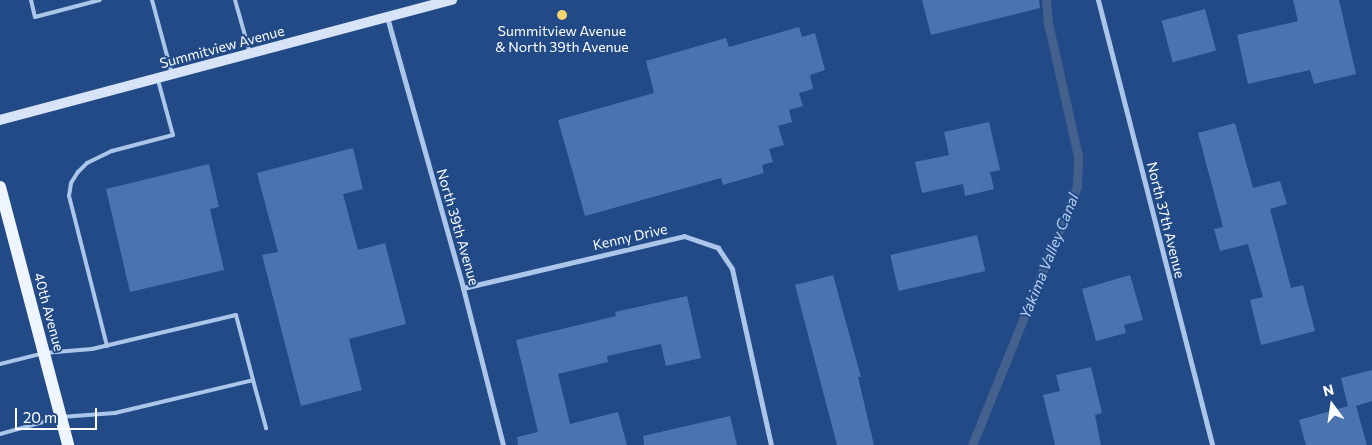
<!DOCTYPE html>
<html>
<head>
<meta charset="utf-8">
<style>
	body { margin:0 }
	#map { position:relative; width:1372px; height:445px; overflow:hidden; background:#214a87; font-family:Commissioner,sans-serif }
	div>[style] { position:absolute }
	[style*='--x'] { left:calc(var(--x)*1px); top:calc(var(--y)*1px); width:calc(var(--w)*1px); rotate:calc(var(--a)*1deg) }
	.stream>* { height:9px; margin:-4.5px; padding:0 4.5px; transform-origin:4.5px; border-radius:4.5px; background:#44618e }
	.building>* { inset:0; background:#4a74af; transform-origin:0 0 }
	.lane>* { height:4px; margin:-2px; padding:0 2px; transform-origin:2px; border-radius:2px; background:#acc6ea }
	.street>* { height:5px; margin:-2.5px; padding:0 2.5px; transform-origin:2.5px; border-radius:2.5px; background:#acc6ea }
	.secondary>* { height:10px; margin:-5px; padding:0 5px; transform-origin:5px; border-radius:5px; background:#d7e4f8 }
	.primary>* { height:12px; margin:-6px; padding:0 6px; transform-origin:6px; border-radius:6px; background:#eff5fe }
	.dots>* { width:14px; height:14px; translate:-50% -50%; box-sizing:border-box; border:2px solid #214a87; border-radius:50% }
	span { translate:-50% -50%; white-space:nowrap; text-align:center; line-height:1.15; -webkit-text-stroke:4px #214a87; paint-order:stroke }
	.poi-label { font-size:14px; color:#fff }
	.street-label { font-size:14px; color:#fff }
	.water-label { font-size:15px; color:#b7d0f1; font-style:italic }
	.north { position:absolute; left:1307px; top:380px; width:50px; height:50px; -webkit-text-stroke:4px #214a87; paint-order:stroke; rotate:346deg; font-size:14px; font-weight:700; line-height:20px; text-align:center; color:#fff }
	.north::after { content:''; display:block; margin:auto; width:18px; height:22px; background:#fff; clip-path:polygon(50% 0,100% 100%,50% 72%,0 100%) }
	.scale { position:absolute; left:15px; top:408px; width:82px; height:22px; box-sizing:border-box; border:2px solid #fff; border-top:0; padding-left:6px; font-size:15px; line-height:18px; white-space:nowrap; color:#fff; -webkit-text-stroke:4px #214a87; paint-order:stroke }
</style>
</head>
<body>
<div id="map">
	<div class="stream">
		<i style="--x:972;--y:445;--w:279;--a:-67.9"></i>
		<i style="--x:1077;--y:187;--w:31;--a:-88"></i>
		<i style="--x:1078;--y:156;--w:136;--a:-102.7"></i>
		<i style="--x:1048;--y:23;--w:23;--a:-95"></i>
	</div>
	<div class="building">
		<i style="clip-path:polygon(922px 0,1039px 0,1040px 8px,931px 35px)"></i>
		<i style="clip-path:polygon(1293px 0,1339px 0,1356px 74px,1314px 84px,1310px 70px,1248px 84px,1237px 35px,1298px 21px)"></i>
		<i style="left:1205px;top:9px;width:43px;height:45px;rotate:75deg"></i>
		<i style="clip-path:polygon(799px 27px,802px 37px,815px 33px,825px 70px,810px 75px,813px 89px,799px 93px,803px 106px,789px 110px,792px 122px,778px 126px,784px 145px,769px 149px,773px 162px,762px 165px,764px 173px,723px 185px,721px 178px,585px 216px,558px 120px,654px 93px,646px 61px,726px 38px,729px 47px)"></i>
		<i style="clip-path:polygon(989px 122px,1000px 170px,990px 172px,994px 189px,965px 196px,963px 184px,922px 193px,915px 162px,949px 155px,944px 132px)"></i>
		<i style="clip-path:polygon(1235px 123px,1253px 188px,1280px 181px,1287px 204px,1270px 209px,1291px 288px,1303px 285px,1315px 331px,1261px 345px,1250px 300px,1263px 297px,1248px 244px,1220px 251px,1214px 229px,1223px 227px,1198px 133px)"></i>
		<i style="clip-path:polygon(353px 148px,363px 189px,343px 194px,358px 250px,385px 243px,406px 324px,349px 339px,362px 390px,301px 406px,262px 255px,278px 252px,257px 173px)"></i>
		<i style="clip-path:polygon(209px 164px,219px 207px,210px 209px,224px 270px,130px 292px,106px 189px)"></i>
		<i style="left:977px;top:235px;width:37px;height:89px;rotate:77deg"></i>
		<i style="clip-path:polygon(833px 275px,861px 377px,858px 377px,874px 445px,837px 445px,795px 285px)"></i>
		<i style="clip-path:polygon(1130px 275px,1143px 320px,1124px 325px,1126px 333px,1096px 341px,1082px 289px)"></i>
		<i style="clip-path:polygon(687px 296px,701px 358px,666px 366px,661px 344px,607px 356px,608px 362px,558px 374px,570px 424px,618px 412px,627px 445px,518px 445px,517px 437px,538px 432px,516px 340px,616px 316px,615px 312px)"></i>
		<i style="clip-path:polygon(1091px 367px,1102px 413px,1095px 415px,1101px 445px,1055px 445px,1043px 395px,1060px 391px,1056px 375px)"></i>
		<i style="clip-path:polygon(1372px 370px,1372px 401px,1356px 406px,1367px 445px,1306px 445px,1299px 420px,1348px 406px,1341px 378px)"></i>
		<i style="clip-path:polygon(730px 416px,737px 445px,644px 445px,643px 436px)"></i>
	</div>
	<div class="lane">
		<i style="--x:31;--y:0;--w:17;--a:77"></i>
		<i style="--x:35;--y:17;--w:67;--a:-14.7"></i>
		<i style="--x:152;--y:0;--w:77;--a:74.9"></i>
		<i style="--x:235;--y:0;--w:55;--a:74.2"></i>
		<i style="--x:107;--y:346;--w:155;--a:-104.2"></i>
		<i style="--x:69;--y:196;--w:13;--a:-81"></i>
		<i style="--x:71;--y:183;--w:13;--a:-58"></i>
		<i style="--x:78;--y:172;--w:13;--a:-45"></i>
		<i style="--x:87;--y:163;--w:28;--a:-26"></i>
		<i style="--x:112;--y:151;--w:63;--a:-14.7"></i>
		<i style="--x:173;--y:135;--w:57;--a:-105.3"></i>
		<i style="--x:0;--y:364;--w:45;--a:-14"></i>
		<i style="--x:44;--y:353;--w:48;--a:-4.8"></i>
		<i style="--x:92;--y:349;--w:148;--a:-13.3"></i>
		<i style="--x:236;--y:315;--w:67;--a:75.3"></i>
		<i style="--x:0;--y:434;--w:63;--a:-15.6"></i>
		<i style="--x:61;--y:417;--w:54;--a:-4.2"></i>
		<i style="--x:115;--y:413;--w:142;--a:-13.4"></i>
		<i style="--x:253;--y:380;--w:50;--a:74.8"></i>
	</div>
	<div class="street">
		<i style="--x:1098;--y:0;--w:459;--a:75.6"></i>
		<i style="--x:387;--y:17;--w:281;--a:74.3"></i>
		<i style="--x:463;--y:288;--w:162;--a:75.7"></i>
		<i style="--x:463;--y:288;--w:227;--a:-13.2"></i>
		<i style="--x:684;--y:236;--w:36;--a:19"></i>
		<i style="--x:718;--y:248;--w:25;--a:56"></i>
		<i style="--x:732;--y:269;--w:180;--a:77.5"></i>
	</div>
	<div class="secondary">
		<i style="--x:0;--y:120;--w:468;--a:-14.9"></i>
	</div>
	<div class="primary">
		<i style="--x:0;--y:187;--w:267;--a:75.2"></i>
	</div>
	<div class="dots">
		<i style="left:562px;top:15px;background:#f6d36d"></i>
	</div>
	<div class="poi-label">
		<span style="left:562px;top:39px">Summitview Avenue<br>&amp; North 39th Avenue</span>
	</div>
	<div class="street-label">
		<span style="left:222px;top:47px;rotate:-15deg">Summitview Avenue</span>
		<span style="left:1166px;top:220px;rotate:76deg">North 37th Avenue</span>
		<span style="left:458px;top:227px;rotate:74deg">North 39th Avenue</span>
		<span style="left:630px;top:237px;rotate:-13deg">Kenny Drive</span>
		<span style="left:49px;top:312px;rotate:75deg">40th Avenue</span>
	</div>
	<div class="water-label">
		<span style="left:1049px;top:256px;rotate:-68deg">Yakima Valley Canal</span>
	</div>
	<div class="north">N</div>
	<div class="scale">20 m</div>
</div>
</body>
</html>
